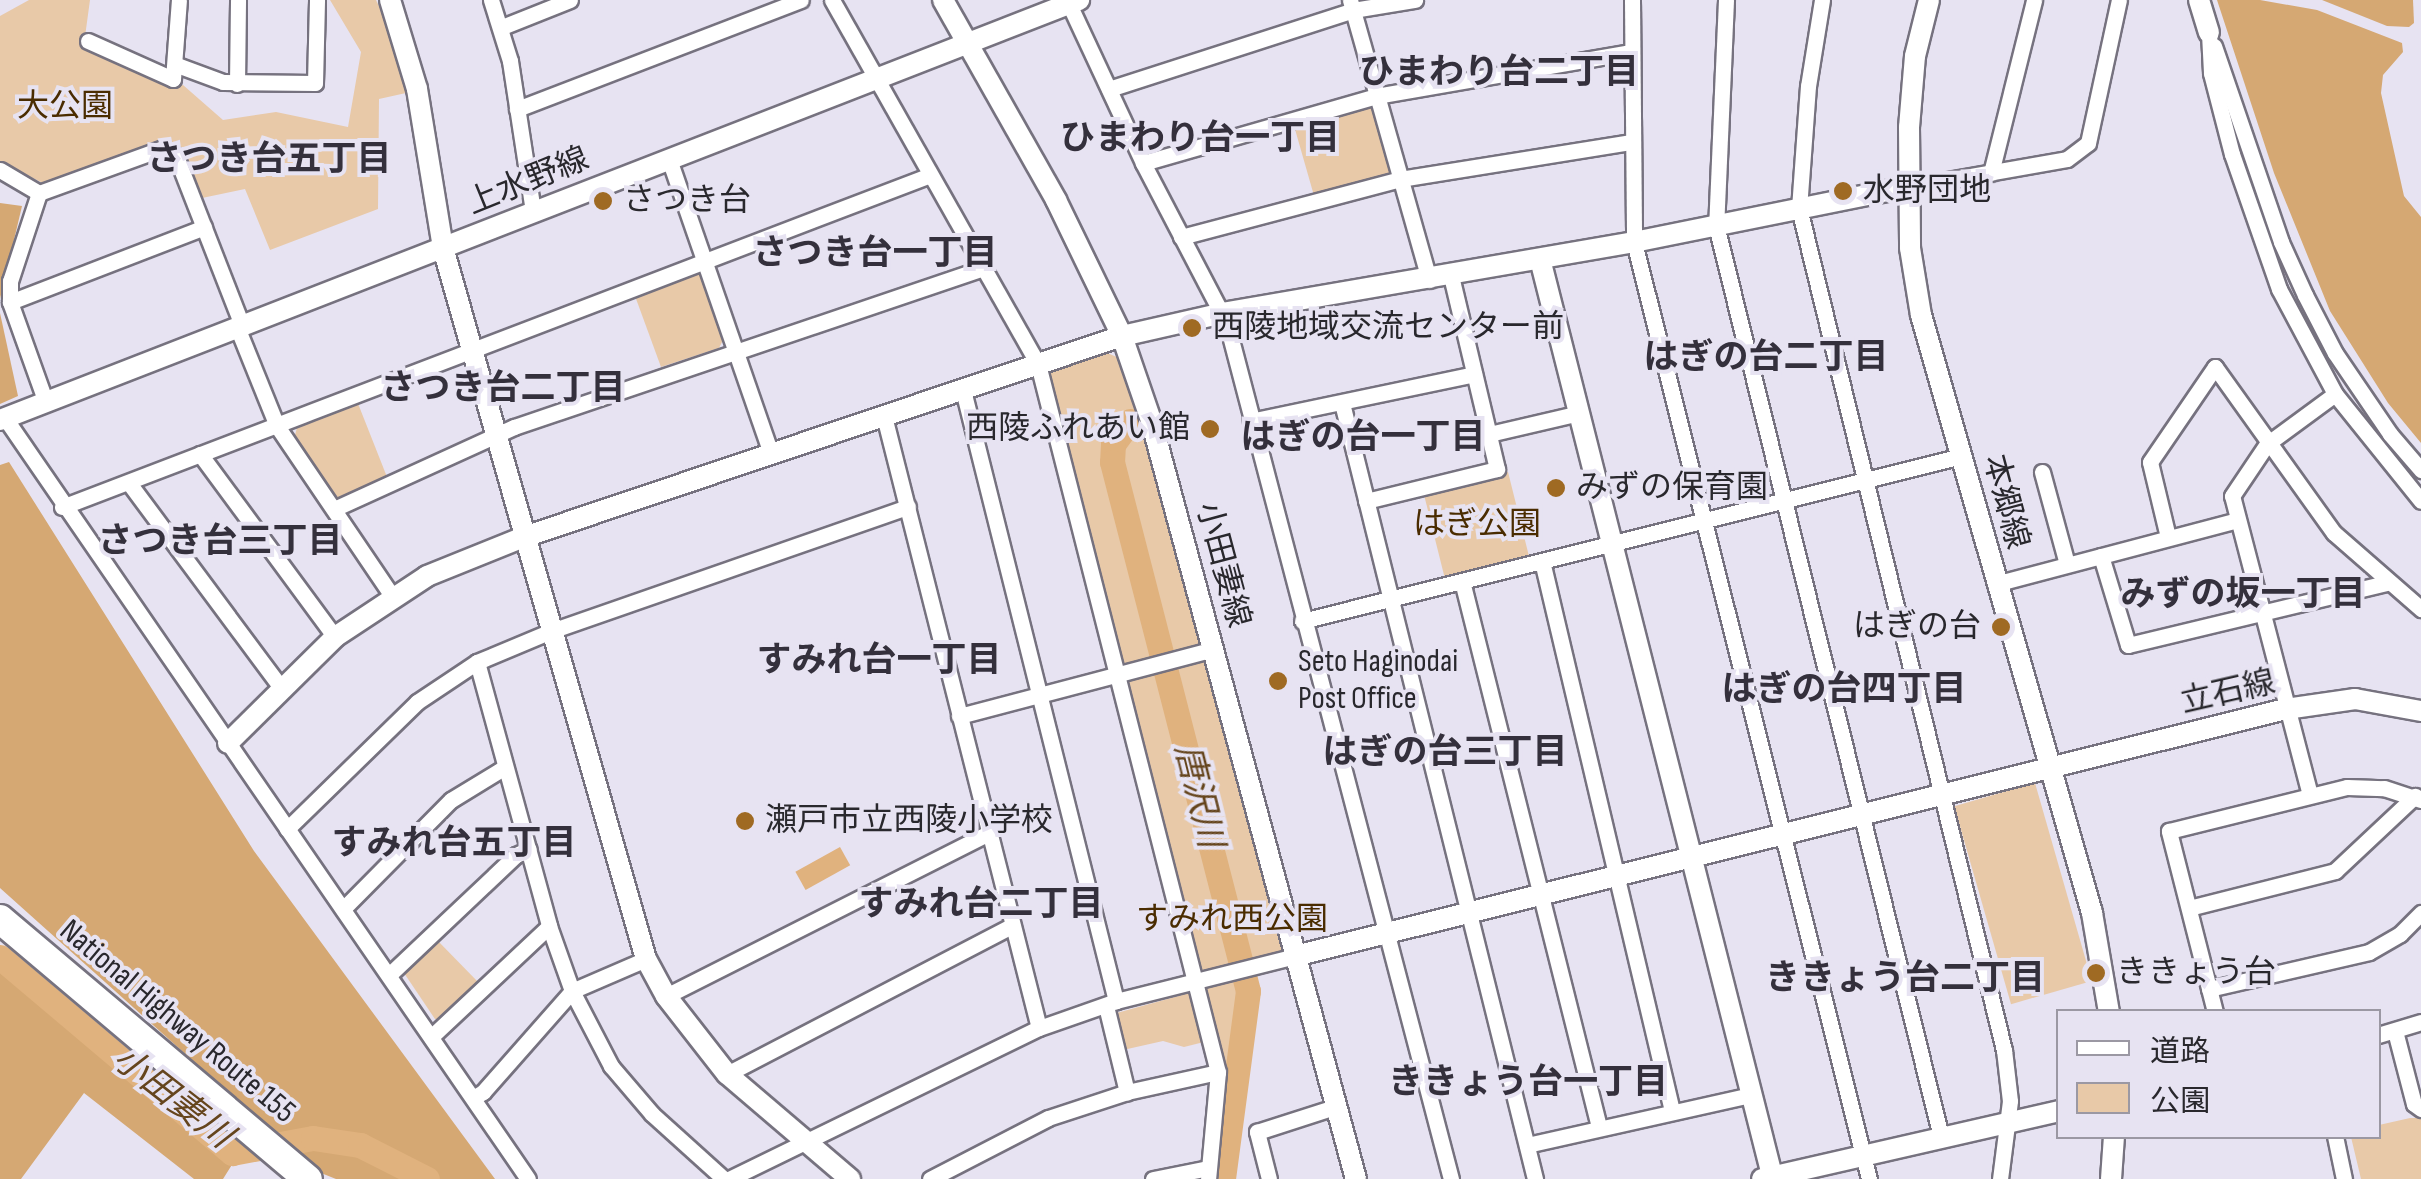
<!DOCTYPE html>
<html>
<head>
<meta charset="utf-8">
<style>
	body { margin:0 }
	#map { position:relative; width:2421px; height:1179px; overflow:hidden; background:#e7e3f2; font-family:"Sofia Sans Condensed","Noto Sans JP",sans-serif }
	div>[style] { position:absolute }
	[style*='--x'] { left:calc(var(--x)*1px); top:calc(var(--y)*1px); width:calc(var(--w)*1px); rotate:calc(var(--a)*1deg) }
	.green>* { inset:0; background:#e8c9a8; transform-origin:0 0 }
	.forest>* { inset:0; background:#d5a873 }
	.water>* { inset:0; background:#e0b27e; transform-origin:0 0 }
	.river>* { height:25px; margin:-12.5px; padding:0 12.5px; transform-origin:12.5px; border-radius:12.5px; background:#e0b27e }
	.roads { filter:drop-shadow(2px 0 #76727f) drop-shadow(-2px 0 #76727f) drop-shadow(0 2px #76727f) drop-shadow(0 -2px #76727f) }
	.street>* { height:15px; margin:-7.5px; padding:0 7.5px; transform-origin:7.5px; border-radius:7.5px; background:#fff }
	.secondary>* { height:20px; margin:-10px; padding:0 10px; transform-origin:10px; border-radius:10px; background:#fff }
	.highway>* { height:28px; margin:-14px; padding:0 14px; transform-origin:14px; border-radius:14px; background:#fff }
	.dots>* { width:28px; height:28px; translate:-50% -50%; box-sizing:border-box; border:5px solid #e7e3f2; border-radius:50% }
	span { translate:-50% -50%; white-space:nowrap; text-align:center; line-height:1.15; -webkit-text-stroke:8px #e7e3f2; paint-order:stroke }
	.park-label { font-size:32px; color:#4a2c00 }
	.street-label { font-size:32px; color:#29282d }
	.poi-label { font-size:32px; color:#29282d }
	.left { translate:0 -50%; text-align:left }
	.right { translate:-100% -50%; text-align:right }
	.neighbourhood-label { font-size:35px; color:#34303c; font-weight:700 }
	.water-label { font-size:35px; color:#65451d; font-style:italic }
	.legend { position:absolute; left:2056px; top:1009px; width:325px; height:130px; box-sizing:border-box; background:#e7e3f2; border:2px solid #9b98a3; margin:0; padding:12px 18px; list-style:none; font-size:30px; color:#29282d }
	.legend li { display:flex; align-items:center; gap:20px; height:50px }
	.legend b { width:50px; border:2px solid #9b98a3 }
</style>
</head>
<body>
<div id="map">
	<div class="green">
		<i style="clip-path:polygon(29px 0,90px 0,84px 44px,174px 87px,183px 85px,223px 120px,276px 112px,348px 127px,361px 52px,330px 0,376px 0,398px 46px,406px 93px,379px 99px,378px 209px,270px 250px,245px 189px,202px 198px,184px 150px,165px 140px,45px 184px,0 162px,0 16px)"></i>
		<i style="left:1372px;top:104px;width:74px;height:81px;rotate:74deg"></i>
		<i style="clip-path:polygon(699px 270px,723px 340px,719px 348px,661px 367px,635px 296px)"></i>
		<i style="clip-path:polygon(1105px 352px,1119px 358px,1132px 385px,1284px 946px,1279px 956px,1237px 967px,1246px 1002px,1236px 1072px,1225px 1074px,1216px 1039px,1184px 1047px,1163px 1041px,1123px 1050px,1113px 1014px,1204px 989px,1047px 377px,1052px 368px)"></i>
		<i style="clip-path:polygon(357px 401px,387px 477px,338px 500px,295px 435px,298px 424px)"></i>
		<i style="left:1508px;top:472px;width:89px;height:87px;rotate:76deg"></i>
		<i style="left:2035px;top:783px;width:206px;height:84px;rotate:74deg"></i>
		<i style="clip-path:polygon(437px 940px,479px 983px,440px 1020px,435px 1019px,404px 973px)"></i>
		<i style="clip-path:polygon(2410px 1118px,2421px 1118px,2421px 1179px,2361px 1179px,2351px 1137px,2378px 1136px,2379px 1125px)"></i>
	</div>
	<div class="forest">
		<i style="clip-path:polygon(2217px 0,2260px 0,2317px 10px,2402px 43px,2403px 52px,2383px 75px,2381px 93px,2404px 196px,2421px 217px,2421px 443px,2388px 403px,2330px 311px,2274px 173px)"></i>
		<i style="clip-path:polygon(2322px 0,2413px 0,2414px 23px,2409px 27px,2387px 26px)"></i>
		<i style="clip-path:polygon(0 203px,22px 206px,0 299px)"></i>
		<i style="clip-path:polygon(0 313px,18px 396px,0 404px)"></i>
		<i style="clip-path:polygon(9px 462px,254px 851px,495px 1179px,336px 1179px,316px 1171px,0 888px,0 465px)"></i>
		<i style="clip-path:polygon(0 948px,245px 1144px,223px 1179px,194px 1179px,84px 1093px,21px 1179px,0 1179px)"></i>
	</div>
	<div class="water">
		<i style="left:840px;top:847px;width:21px;height:51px;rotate:61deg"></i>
	</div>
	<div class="river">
		<i style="--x:1130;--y:421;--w:29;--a:126"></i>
		<i style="--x:1113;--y:444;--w:18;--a:93"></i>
		<i style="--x:1112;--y:462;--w:546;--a:75.58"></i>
		<i style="--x:1248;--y:991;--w:190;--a:97.6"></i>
		<i style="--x:0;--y:957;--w:304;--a:40.2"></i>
		<i style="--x:232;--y:1153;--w:82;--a:-10.5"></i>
		<i style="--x:313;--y:1138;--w:48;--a:8.5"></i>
		<i style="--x:360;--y:1145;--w:75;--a:26.9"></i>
	</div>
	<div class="roads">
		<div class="street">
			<i style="--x:491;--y:0;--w:64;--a:72.7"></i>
			<i style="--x:510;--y:61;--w:153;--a:81.3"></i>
			<i style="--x:832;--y:0;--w:418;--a:60.5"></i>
			<i style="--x:1038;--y:364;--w:731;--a:75.74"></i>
			<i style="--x:1218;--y:1072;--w:107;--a:95.3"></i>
			<i style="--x:1350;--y:0;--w:291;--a:74.2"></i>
			<i style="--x:1632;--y:0;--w:242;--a:89.5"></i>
			<i style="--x:1634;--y:242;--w:966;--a:75.92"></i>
			<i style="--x:1726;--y:0;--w:225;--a:92.5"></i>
			<i style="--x:1716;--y:225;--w:939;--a:76.14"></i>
			<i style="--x:1822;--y:0;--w:87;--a:99.2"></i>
			<i style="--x:1808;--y:86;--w:122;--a:94.2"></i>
			<i style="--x:1799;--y:208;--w:867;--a:76.32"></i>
			<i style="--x:2004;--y:1050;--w:51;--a:83.3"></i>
			<i style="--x:2010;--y:1101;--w:79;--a:97.3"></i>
			<i style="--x:1069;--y:4;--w:175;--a:65"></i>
			<i style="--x:1143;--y:163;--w:182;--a:62.4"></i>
			<i style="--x:1227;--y:324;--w:884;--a:75.32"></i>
			<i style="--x:502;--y:27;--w:73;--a:-21.7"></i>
			<i style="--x:2209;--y:33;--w:40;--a:87.1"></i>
			<i style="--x:2211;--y:73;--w:84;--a:75.5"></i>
			<i style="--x:2232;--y:154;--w:143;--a:70.8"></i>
			<i style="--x:2279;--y:289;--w:119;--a:61.9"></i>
			<i style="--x:2335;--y:394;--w:137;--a:51.2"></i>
			<i style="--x:88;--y:41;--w:93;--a:24.1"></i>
			<i style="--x:173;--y:79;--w:79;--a:-85.7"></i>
			<i style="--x:2214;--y:46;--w:207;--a:71.1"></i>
			<i style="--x:2281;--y:242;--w:58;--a:65.6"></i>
			<i style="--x:2305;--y:295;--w:65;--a:62.7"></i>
			<i style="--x:2335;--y:353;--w:98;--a:55.8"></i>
			<i style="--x:2390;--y:434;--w:48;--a:49.3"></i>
			<i style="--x:177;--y:65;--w:49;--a:20.3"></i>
			<i style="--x:223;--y:82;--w:92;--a:0.6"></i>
			<i style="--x:315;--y:83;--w:83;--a:-88.6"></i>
			<i style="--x:237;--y:84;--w:84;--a:-89.3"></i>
			<i style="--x:1109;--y:89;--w:256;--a:-17.9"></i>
			<i style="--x:1353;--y:10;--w:63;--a:-9.2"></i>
			<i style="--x:517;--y:109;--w:304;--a:-21"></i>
			<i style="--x:669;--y:159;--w:312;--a:70.9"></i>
			<i style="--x:1143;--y:163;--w:242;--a:-16"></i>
			<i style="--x:1376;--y:96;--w:259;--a:-9.8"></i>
			<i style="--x:0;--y:170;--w:45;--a:30.5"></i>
			<i style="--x:1991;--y:173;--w:178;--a:-76"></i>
			<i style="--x:1908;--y:187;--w:161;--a:-10"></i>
			<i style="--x:2067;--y:159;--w:26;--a:-37"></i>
			<i style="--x:2088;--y:143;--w:146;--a:-77.8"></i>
			<i style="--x:39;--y:193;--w:132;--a:-19.9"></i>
			<i style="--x:163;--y:148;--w:15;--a:32"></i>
			<i style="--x:176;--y:156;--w:181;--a:68.7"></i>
			<i style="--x:39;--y:193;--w:93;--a:108.2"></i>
			<i style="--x:10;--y:281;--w:21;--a:90"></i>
			<i style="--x:10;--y:302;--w:104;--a:70.3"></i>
			<i style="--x:1181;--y:237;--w:227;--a:-14.8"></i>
			<i style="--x:1400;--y:179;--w:233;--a:-9.1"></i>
			<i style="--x:10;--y:302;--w:208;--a:-21.1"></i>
			<i style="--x:237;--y:327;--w:107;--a:68"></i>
			<i style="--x:277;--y:426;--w:205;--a:55.9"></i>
			<i style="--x:963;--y:390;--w:630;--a:75.94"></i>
			<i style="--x:1342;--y:403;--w:800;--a:76.03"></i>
			<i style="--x:884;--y:416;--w:631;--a:75.79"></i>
			<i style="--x:5;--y:418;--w:923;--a:55.5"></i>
			<i style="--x:1250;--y:421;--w:229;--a:-11.8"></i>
			<i style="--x:1489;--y:434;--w:92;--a:-13.1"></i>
			<i style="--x:200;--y:454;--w:227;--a:53.6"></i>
			<i style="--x:2042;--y:472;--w:95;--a:74.8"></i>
			<i style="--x:129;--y:483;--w:257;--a:53.4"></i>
			<i style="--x:1366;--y:501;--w:135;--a:-13.7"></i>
			<i style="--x:1497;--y:469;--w:198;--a:-103.4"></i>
			<i style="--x:62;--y:507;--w:929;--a:-20.93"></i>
			<i style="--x:334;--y:509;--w:198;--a:-24.5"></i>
			<i style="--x:514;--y:427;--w:496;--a:-18.7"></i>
			<i style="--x:2168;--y:537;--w:77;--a:-103.5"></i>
			<i style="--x:2150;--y:462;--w:115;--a:-55.6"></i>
			<i style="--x:2215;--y:367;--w:204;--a:54.4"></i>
			<i style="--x:2334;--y:533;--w:116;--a:41.1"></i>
			<i style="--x:2101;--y:556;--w:93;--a:73.1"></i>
			<i style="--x:2128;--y:645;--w:266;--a:-13.5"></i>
			<i style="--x:1542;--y:561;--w:565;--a:76.7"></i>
			<i style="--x:1462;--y:581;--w:563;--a:75.91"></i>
			<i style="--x:1995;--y:584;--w:251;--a:-14.8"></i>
			<i style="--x:1302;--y:621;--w:680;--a:-14.04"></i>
			<i style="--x:477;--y:662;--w:274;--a:74.7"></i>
			<i style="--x:549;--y:926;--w:69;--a:70.5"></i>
			<i style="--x:572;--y:991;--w:85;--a:62.5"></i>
			<i style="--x:611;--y:1066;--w:63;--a:49.5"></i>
			<i style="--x:652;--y:1114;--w:97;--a:42.1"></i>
			<i style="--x:959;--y:716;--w:264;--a:-14.7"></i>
			<i style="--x:2310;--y:795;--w:309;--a:-104.6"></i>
			<i style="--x:2232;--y:496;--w:63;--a:-56.1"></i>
			<i style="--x:2267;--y:444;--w:84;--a:-36.3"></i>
			<i style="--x:287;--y:829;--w:182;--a:-44.3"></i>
			<i style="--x:417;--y:702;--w:72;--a:-33.7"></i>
			<i style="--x:477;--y:662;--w:80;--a:-22.7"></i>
			<i style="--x:551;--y:631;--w:378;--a:-19.2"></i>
			<i style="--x:2189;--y:908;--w:151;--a:-14.2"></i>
			<i style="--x:2335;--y:871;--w:110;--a:-43.2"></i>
			<i style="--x:343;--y:909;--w:153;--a:-45.3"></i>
			<i style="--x:451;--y:800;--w:63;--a:-31.4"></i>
			<i style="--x:389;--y:975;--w:175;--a:-43.4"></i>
			<i style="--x:516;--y:855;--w:14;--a:-25"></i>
			<i style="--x:2209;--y:989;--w:164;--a:-13"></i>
			<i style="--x:2369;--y:952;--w:36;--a:-30"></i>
			<i style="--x:2400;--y:934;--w:30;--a:-45"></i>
			<i style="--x:666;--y:996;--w:361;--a:-26.8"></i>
			<i style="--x:1106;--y:1006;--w:89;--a:76.3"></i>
			<i style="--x:2215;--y:1012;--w:187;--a:-104.3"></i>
			<i style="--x:2169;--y:831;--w:183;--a:-13.9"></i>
			<i style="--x:2347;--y:787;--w:37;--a:2"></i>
			<i style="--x:2384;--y:788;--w:39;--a:18"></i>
			<i style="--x:2395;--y:1031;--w:75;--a:75.4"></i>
			<i style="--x:2414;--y:1104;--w:9;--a:36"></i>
			<i style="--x:2378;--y:1035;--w:45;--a:-16.8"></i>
			<i style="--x:431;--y:1037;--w:162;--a:-43.2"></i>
			<i style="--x:727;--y:1074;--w:320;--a:-27.5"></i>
			<i style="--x:473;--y:1098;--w:12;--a:-31"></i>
			<i style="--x:483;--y:1092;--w:135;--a:-48.6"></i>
			<i style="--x:572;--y:991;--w:81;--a:-23.4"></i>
			<i style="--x:2335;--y:1136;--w:44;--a:78.2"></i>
			<i style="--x:1527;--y:1145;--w:229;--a:-12.6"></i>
			<i style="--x:729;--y:1179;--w:345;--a:-26"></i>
			<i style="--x:1039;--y:1028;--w:82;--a:-19.3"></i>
			<i style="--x:1116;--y:1001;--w:185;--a:-14.1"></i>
			<i style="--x:930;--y:1179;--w:133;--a:-27.3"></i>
			<i style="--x:1048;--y:1118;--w:83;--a:-18.2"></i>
			<i style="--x:1127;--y:1092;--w:93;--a:-12.4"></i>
			<i style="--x:1153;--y:1179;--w:56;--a:-11.3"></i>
			<i style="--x:1269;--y:1179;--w:49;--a:-104.3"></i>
			<i style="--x:1257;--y:1132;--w:82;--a:-17.8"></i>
		</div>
		<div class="secondary">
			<i style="--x:390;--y:0;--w:93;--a:73.1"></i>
			<i style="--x:417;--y:89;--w:161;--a:80.7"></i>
			<i style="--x:443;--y:248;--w:739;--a:74.07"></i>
			<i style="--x:646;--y:959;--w:42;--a:61.6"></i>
			<i style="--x:666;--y:996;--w:99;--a:52"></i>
			<i style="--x:727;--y:1074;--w:162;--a:40.5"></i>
			<i style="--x:943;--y:0;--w:230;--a:60.5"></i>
			<i style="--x:1056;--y:200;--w:151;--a:64.1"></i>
			<i style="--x:1122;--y:336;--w:89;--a:71"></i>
			<i style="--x:1151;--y:420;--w:786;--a:74.89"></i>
			<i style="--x:1929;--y:0;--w:58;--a:104"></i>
			<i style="--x:1915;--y:56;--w:71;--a:94.8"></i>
			<i style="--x:1909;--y:127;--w:121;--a:89.5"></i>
			<i style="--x:1910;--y:248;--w:68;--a:80.7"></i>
			<i style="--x:1921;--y:315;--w:622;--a:74.04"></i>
			<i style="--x:2092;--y:913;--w:100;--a:80.3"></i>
			<i style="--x:2199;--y:0;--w:34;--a:73"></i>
			<i style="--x:1540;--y:259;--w:949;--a:75.79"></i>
			<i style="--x:0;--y:420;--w:1158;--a:-21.27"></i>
			<i style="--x:228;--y:743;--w:151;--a:-44.7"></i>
			<i style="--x:335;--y:637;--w:110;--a:-33.5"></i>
			<i style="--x:427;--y:576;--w:105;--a:-21.9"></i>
			<i style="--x:524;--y:537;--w:631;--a:-18.58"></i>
			<i style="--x:1122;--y:336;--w:104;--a:-12.8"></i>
			<i style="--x:1223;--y:313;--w:417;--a:-9.8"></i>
			<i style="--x:1634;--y:242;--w:279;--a:-11.4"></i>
			<i style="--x:1295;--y:956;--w:1021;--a:-14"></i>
			<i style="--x:2286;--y:709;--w:70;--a:-8.2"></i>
			<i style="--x:2355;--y:699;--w:67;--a:10.3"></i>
			<i style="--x:1762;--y:1179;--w:304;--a:-12.9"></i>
			<i style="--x:2111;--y:1179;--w:43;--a:-86"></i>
		</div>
		<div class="highway">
			<i style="--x:0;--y:919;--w:403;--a:40.2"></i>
		</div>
	</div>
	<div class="dots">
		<i style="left:1843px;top:191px;background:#9f6a23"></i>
		<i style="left:603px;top:201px;background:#9f6a23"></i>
		<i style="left:1192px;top:328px;background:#9f6a23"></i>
		<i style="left:1210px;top:429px;background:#9f6a23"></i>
		<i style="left:1556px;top:488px;background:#9f6a23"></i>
		<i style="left:2001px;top:627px;background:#9f6a23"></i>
		<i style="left:1278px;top:681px;background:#9f6a23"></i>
		<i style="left:745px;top:821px;background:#9f6a23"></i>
		<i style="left:2096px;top:973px;background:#9f6a23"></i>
	</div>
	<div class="park-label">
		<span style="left:65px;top:107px">大公園</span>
		<span style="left:1477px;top:525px">はぎ公園</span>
		<span style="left:1232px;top:920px">すみれ西公園</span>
	</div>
	<div class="street-label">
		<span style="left:528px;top:182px;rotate:-22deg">上水野線</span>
		<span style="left:2005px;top:502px;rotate:75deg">本郷線</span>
		<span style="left:1222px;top:565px;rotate:75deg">小田妻線</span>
		<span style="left:2228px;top:693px;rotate:-13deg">立石線</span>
		<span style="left:177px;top:1022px;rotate:40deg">National Highway Route 155</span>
	</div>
	<div class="poi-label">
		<span class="left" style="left:1863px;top:191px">水野団地</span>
		<span class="left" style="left:623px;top:201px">さつき台</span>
		<span class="left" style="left:1212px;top:328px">西陵地域交流センター前</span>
		<span class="right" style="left:1190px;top:429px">西陵ふれあい館</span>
		<span class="left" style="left:1576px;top:488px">みずの保育園</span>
		<span class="right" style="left:1981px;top:627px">はぎの台</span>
		<span class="left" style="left:1298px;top:681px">Seto Haginodai<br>Post Office</span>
		<span class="left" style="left:765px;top:821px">瀬戸市立西陵小学校</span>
		<span class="left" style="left:2116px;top:973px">ききょう台</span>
	</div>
	<div class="neighbourhood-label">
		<span style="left:1499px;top:73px">ひまわり台二丁目</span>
		<span style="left:1200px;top:139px">ひまわり台一丁目</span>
		<span style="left:269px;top:160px">さつき台五丁目</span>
		<span style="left:875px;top:254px">さつき台一丁目</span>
		<span style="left:1766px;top:358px">はぎの台二丁目</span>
		<span style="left:503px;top:389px">さつき台二丁目</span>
		<span style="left:1363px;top:438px">はぎの台一丁目</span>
		<span style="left:220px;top:542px">さつき台三丁目</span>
		<span style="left:2243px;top:595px">みずの坂一丁目</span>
		<span style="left:879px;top:661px">すみれ台一丁目</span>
		<span style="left:1844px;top:690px">はぎの台四丁目</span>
		<span style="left:1445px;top:753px">はぎの台三丁目</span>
		<span style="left:454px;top:844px">すみれ台五丁目</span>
		<span style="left:981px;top:905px">すみれ台二丁目</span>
		<span style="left:1905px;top:979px">ききょう台二丁目</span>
		<span style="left:1528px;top:1083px">ききょう台一丁目</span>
	</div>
	<div class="water-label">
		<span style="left:1198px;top:796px;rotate:76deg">唐沢川</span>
		<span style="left:172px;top:1098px;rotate:38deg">小田妻川</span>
	</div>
	<ul class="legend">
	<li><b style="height:12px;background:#fff"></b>道路</li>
	<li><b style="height:28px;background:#e8c9a8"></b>公園</li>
	</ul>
</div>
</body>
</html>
